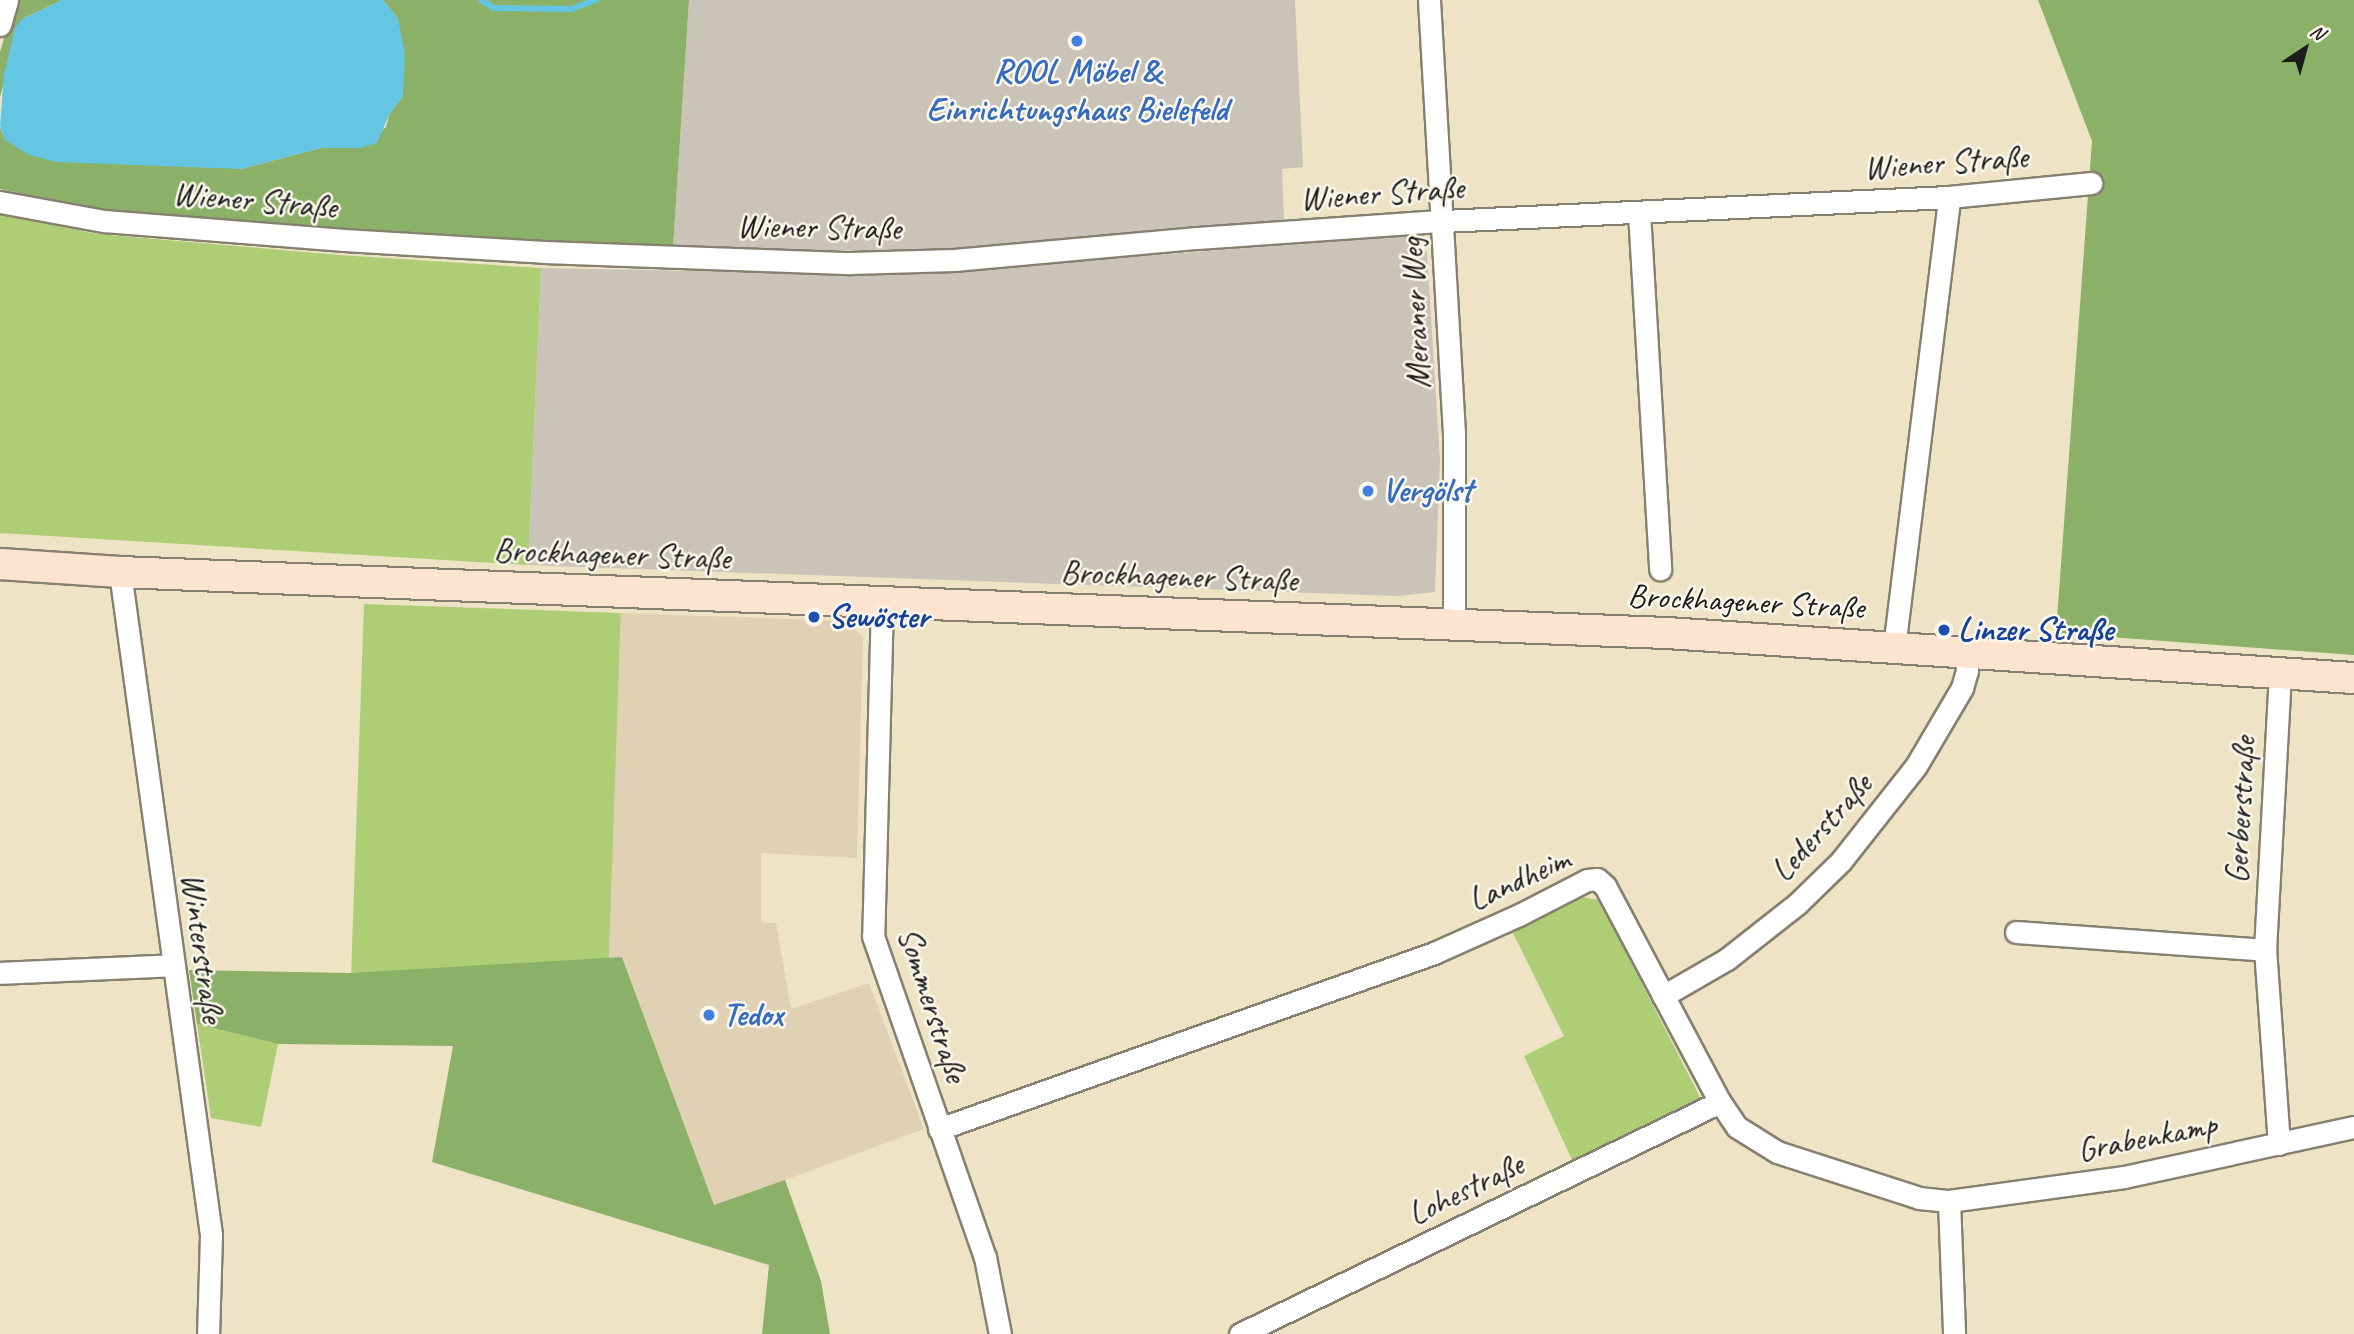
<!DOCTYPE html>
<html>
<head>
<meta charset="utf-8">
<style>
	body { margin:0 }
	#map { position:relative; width:2354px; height:1334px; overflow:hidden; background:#efe3c5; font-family:Caveat,sans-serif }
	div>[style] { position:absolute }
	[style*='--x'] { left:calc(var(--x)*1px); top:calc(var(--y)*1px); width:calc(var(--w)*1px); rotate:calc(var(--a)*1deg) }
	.built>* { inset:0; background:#e1d1b4 }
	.industrial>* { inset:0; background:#c9c3b8 }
	.green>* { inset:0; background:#aece76; transform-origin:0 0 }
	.forest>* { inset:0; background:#8ab167 }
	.water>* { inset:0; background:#64c6e2 }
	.stream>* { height:6px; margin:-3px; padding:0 3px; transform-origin:3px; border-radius:3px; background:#64c6e2 }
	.roads { filter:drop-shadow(2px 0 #868070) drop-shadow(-2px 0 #868070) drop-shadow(0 2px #868070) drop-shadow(0 -2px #868070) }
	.street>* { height:21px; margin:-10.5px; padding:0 10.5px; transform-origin:10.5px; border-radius:10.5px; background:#fff }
	.secondary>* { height:30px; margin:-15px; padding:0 15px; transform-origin:15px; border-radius:15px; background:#fde4d0 }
	.dots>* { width:19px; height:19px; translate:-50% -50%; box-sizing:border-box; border:4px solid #fbf7ec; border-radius:50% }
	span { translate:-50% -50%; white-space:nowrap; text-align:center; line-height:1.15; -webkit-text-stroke:5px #fbf7ec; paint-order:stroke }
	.shop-label { font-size:33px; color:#366cbe; font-weight:700 }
	.left { translate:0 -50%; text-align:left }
	.street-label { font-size:33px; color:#1c1c1c }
	.transit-label { font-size:33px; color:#164399; font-weight:700 }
	.north { position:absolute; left:2270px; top:14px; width:70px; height:70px; -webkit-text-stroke:5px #fbf7ec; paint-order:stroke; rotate:36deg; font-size:19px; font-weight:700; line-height:28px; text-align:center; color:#1c1c1c }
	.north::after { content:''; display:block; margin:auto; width:24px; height:32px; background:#1c1c1c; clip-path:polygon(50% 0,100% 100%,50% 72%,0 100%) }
</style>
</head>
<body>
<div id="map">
	<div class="built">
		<i style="clip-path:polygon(621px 613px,847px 621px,863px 637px,857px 858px,761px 853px,761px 922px,776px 923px,791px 1009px,869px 983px,924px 1129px,714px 1206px,623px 958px,607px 957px)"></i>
	</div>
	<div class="industrial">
		<i style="clip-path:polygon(689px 0,1295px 0,1303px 167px,1282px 169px,1284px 221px,956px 252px,673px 248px)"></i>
		<i style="clip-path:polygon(1408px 236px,1421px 240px,1427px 253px,1440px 461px,1435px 592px,1398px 596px,528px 565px,541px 268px,847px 274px,945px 271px)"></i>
	</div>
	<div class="green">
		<i style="clip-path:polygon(0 213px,97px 234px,339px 255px,541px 268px,528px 565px,0 533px)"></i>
		<i style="left:364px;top:604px;width:257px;height:369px;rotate:2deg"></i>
		<i style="clip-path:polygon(1577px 896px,1599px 900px,1701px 1099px,1573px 1162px,1524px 1056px,1564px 1036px,1511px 929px)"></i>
		<i style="clip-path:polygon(197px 1024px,278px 1044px,261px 1127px,211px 1118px)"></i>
	</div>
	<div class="forest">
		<i style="clip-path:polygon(15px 0,62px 0,22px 19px,0 97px,0 52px)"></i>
		<i style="clip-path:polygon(383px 0,689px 0,673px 248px,341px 229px,105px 211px,0 189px,0 127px,5px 140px,241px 169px,321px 148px,360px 148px,386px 127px,389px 115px,403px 96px,398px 19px)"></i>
		<i style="clip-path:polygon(2038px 0,2354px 0,2354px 655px,2056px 633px,2092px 141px)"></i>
		<i style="clip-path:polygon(622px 957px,714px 1205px,785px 1180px,821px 1281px,830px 1334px,762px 1334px,769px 1265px,432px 1162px,453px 1046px,278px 1044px,197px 1024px,189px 970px,350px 973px)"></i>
	</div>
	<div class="water">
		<i style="clip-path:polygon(62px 0,383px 0,398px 19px,405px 54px,403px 96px,389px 115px,377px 143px,360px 148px,321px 148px,241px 169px,56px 162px,29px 155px,5px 140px,0 126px,4px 74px,15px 28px,22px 19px)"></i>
	</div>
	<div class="stream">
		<i style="--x:481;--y:0;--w:15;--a:32"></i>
		<i style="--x:494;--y:8;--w:77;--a:0.7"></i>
		<i style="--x:571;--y:9;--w:27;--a:-20"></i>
	</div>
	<div class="roads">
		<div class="street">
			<i style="--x:1429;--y:0;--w:434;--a:86.7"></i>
			<i style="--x:1454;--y:433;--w:191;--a:90"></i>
			<i style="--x:0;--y:25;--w:26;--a:-74"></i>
			<i style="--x:0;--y:202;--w:106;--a:10.4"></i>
			<i style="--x:104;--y:221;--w:241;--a:4.5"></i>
			<i style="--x:344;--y:240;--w:200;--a:3.4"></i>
			<i style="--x:544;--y:252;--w:306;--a:2.1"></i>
			<i style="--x:850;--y:263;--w:104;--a:-1.7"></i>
			<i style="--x:954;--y:260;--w:244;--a:-5.2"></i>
			<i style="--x:1197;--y:238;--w:247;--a:-4"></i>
			<i style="--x:1443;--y:221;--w:507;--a:-2.72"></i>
			<i style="--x:1949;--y:197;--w:143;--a:-5.6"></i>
			<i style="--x:1639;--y:212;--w:358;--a:86.6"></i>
			<i style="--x:120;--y:572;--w:669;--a:82.18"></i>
			<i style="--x:211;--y:1235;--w:99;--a:91.7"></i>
			<i style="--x:882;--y:602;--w:334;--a:91.5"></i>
			<i style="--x:873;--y:936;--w:340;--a:70.8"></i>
			<i style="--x:985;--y:1257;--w:78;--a:79"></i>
			<i style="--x:1894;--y:648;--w:454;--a:-83"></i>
			<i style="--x:2016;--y:932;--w:250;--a:4.1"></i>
			<i style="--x:0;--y:973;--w:173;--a:-2.6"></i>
			<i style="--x:1663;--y:996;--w:74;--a:-30"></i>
			<i style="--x:1727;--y:959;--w:89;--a:-38.2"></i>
			<i style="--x:1797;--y:904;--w:62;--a:-44.3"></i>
			<i style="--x:1841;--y:861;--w:121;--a:-51.7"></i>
			<i style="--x:1916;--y:766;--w:91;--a:-59.5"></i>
			<i style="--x:1962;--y:688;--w:18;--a:-74"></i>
			<i style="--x:1967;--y:671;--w:18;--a:-93"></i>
			<i style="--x:939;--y:1129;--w:525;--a:-19.57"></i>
			<i style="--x:1434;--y:953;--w:93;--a:-24.1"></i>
			<i style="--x:1519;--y:915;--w:76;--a:-27.2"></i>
			<i style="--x:1587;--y:880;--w:10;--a:-6"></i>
			<i style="--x:1597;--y:879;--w:11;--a:41"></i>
			<i style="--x:1605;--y:886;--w:245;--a:62"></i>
			<i style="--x:1720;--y:1102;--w:30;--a:56"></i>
			<i style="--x:1737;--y:1127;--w:47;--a:32"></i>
			<i style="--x:1777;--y:1152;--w:149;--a:17.9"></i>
			<i style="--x:1919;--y:1198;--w:30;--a:6"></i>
			<i style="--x:1949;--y:1201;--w:177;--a:-7.8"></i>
			<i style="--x:2124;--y:1177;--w:235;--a:-12.3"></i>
			<i style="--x:2279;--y:1144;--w:195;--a:-94.1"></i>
			<i style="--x:2265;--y:950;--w:277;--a:-86.9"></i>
			<i style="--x:1949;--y:1201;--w:133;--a:87.8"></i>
			<i style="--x:1240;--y:1334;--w:533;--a:-25.8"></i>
		</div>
		<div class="secondary">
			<i style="--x:0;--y:564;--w:120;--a:3.8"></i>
			<i style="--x:120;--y:572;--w:1548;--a:2.26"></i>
			<i style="--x:1667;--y:633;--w:688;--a:3.75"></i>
		</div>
	</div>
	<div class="dots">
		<i style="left:1077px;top:41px;background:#3f7fe0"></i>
		<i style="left:1368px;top:491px;background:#3f7fe0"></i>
		<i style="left:814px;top:617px;background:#1a4fb4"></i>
		<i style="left:1944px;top:630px;background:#1a4fb4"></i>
		<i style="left:709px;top:1015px;background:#3f7fe0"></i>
	</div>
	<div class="shop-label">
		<span style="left:1077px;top:91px">ROOL Möbel &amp;<br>Einrichtungshaus Bielefeld</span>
		<span class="left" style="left:1382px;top:491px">Vergölst</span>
		<span class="left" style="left:723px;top:1015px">Tedox</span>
	</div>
	<div class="street-label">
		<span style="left:1946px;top:163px;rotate:-4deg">Wiener Straße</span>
		<span style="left:1382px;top:194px;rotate:-4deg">Wiener Straße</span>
		<span style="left:255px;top:201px;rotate:5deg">Wiener Straße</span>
		<span style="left:819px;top:228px;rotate:1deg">Wiener Straße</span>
		<span style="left:1416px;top:313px;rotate:-93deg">Meraner Weg</span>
		<span style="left:612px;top:555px;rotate:2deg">Brockhagener Straße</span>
		<span style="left:1179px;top:577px;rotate:2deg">Brockhagener Straße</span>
		<span style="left:1746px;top:602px;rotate:3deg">Brockhagener Straße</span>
		<span style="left:2241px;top:810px;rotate:-87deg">Gerberstraße</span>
		<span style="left:1822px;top:828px;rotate:-48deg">Lederstraße</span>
		<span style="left:1519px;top:880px;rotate:-25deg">Landheim</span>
		<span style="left:202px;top:948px;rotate:82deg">Winterstraße</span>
		<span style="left:932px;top:1005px;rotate:72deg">Sommerstraße</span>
		<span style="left:2147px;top:1138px;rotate:-11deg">Grabenkamp</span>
		<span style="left:1466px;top:1190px;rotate:-26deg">Lohestraße</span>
	</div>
	<div class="transit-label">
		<span class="left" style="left:828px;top:617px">Sewöster</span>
		<span class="left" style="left:1958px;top:630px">Linzer Straße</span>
	</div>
	<div class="north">N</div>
</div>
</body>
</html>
